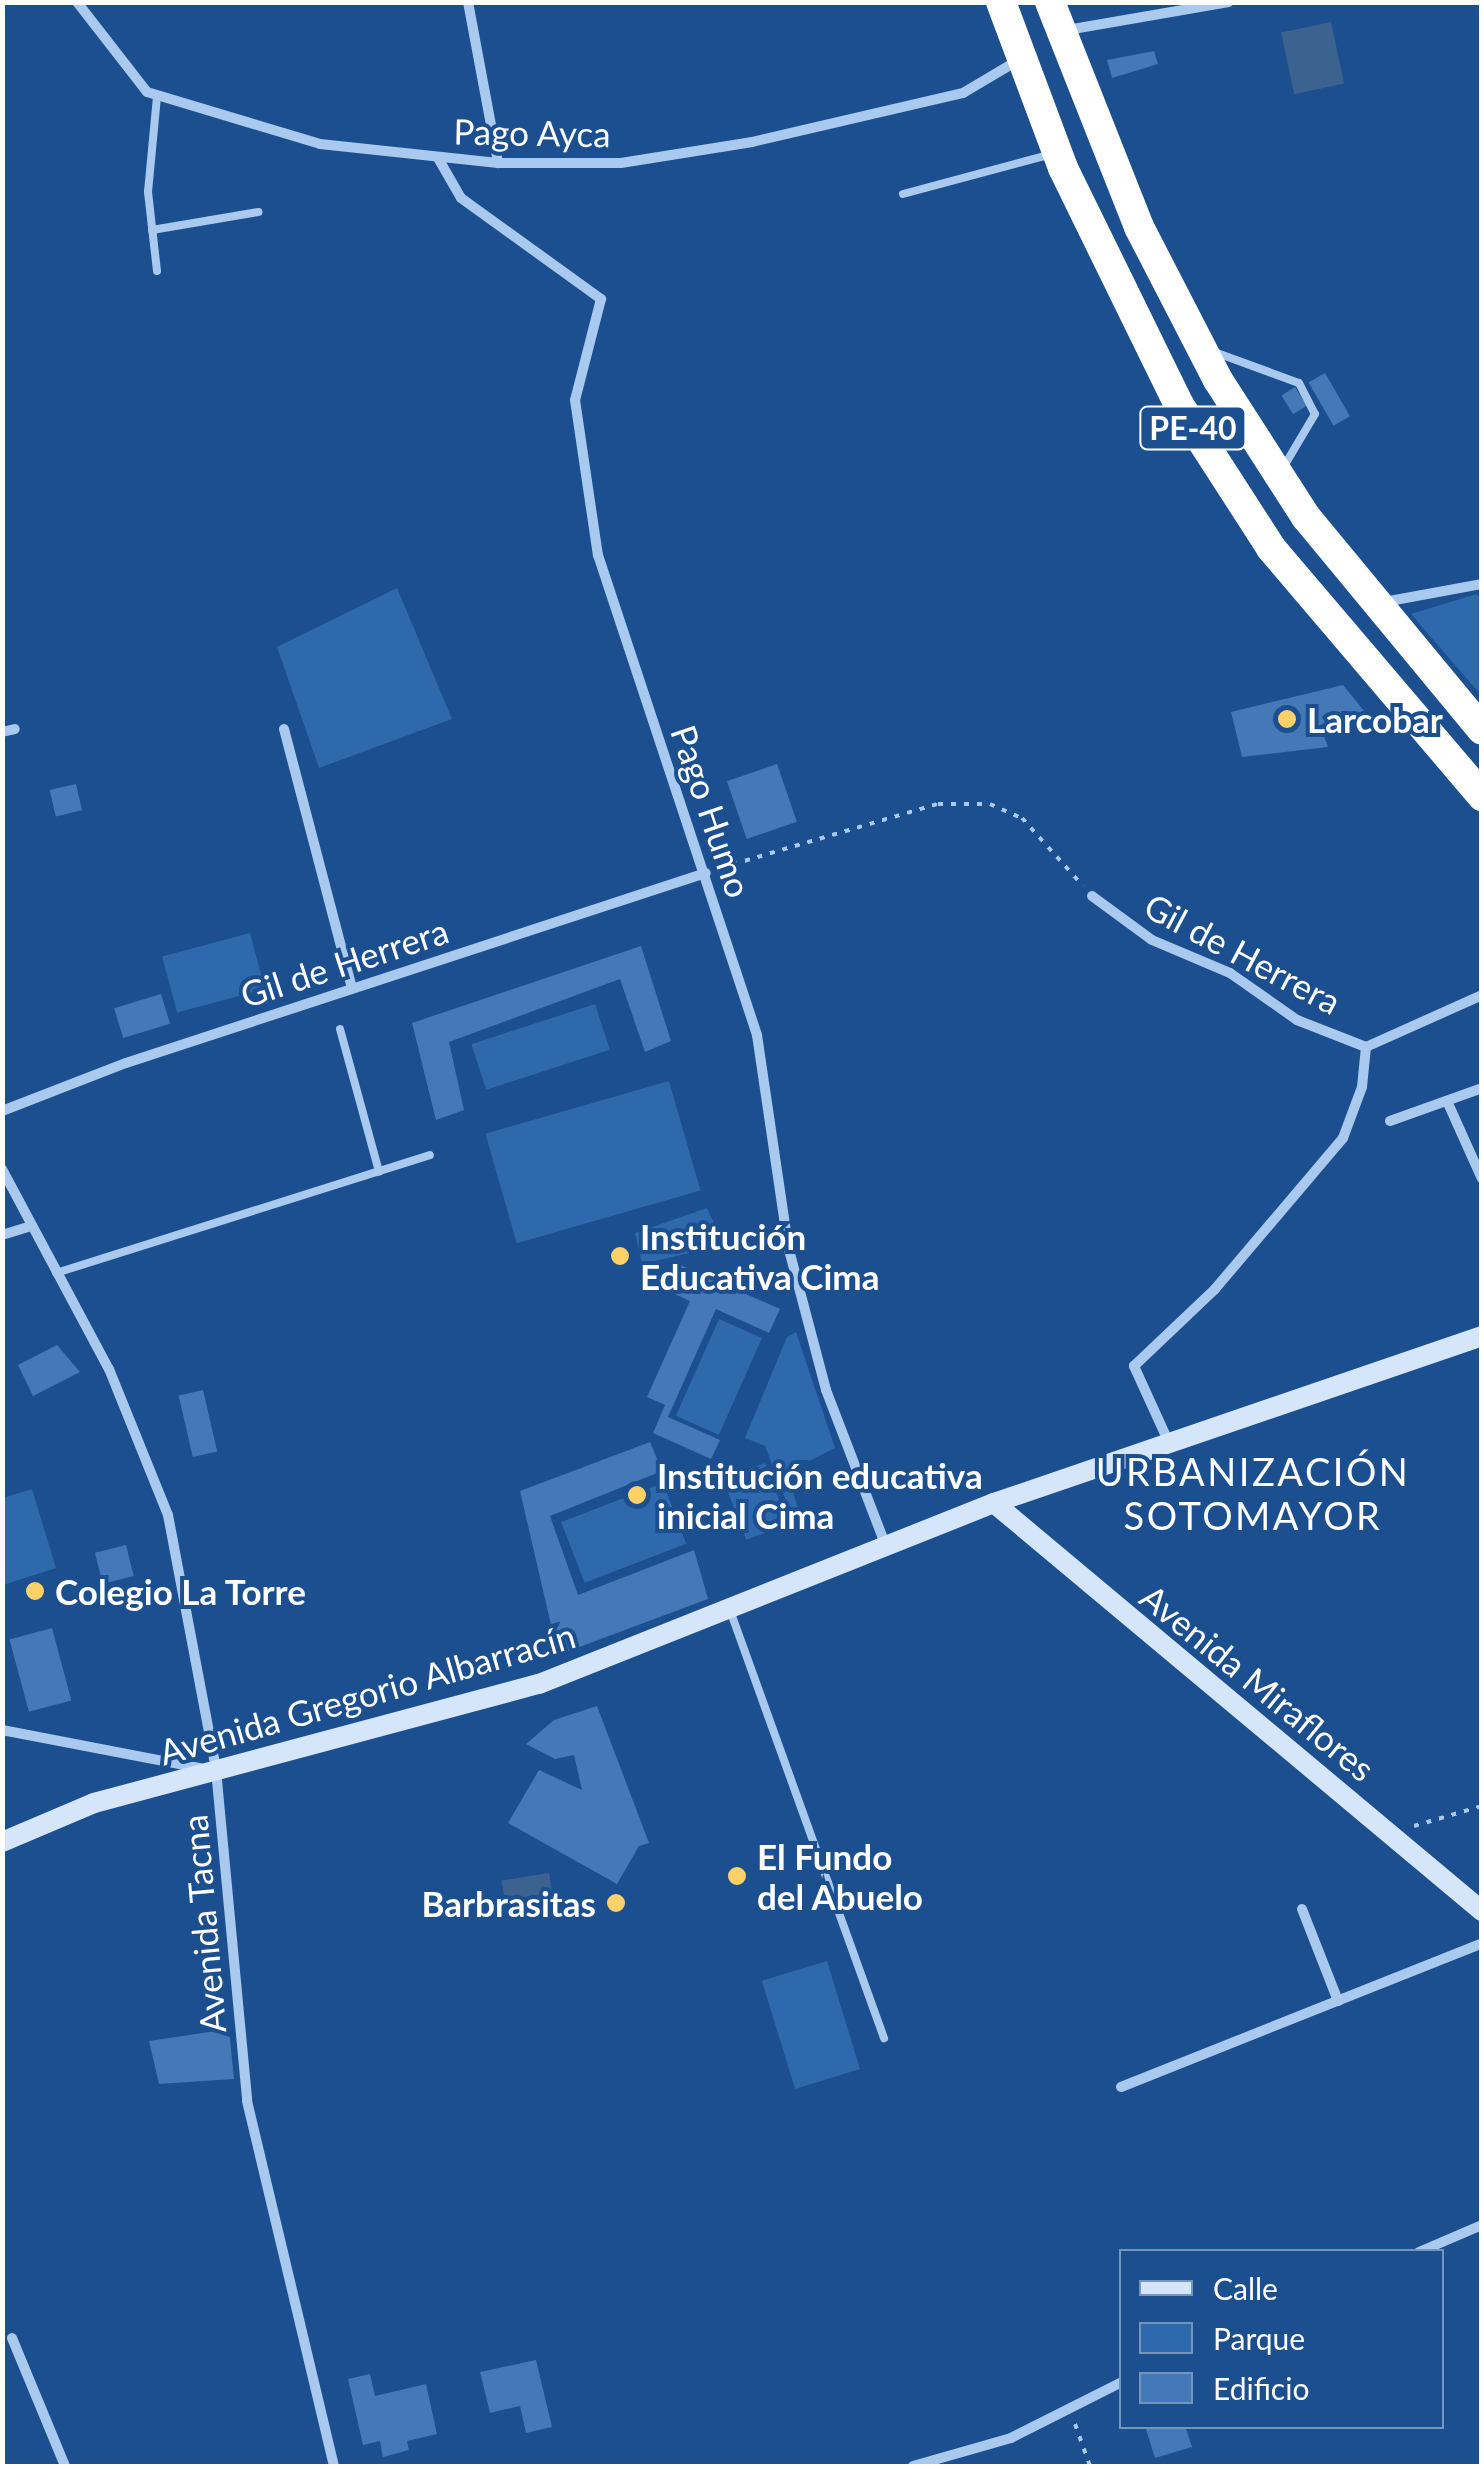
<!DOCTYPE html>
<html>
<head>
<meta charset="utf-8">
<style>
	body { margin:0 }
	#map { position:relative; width:1484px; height:2469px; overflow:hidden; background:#1b4f8f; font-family:Lato,sans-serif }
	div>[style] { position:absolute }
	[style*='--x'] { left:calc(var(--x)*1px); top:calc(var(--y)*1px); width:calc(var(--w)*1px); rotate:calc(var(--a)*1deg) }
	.green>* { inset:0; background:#2e69ad; transform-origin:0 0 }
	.water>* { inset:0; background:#3c6290; transform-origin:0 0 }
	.building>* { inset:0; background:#4478b7; transform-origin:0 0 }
	.path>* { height:4px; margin-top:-2px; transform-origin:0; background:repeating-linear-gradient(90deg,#a9c9ee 0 5px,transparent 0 13px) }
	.lane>* { height:8px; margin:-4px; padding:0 4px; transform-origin:4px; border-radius:4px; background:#a9c9ee }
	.street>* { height:10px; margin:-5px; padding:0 5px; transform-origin:5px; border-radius:5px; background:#a9c9ee }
	.secondary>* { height:20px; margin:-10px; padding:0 10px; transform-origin:10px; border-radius:10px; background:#d6e6fa }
	.highway>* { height:30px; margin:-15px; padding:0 15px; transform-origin:15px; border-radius:15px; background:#fff }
	.dots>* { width:28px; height:28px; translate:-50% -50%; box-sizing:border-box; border:5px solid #1b4f8f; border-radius:50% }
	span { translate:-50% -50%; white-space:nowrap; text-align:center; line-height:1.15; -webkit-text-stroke:8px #1b4f8f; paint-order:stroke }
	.shield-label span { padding:2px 8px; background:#1b4f8f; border:2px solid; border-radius:8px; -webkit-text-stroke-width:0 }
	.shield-label { font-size:32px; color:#fff; font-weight:700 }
	.street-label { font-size:35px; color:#fff }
	.poi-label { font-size:35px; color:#fff; font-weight:700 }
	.left { translate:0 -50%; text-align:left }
	.right { translate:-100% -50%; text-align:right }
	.neighbourhood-label { font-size:38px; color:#fff; letter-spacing:2.5px }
	.frame { position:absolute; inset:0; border:5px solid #fff; pointer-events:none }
	.legend { position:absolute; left:1119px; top:2249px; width:325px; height:180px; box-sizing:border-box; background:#1b4f8f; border:2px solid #7695bc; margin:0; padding:12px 18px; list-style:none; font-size:30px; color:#fff }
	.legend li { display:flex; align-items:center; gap:20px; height:50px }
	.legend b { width:50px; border:2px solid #7695bc }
</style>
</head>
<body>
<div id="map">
	<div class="green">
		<i style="clip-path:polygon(397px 588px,452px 719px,319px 768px,277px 647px)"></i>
		<i style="clip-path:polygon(1476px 594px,1481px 598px,1481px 695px,1411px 614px)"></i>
		<i style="left:250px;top:933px;width:58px;height:91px;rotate:75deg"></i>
		<i style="left:595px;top:1004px;width:48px;height:130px;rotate:72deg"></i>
		<i style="left:669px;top:1081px;width:114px;height:191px;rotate:74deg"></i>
		<i style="clip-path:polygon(707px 1208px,724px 1245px,642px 1264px,635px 1233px)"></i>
		<i style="left:719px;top:1319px;width:47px;height:106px;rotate:24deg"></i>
		<i style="clip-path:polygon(796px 1332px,835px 1448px,787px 1472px,799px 1512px,791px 1514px,765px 1446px,745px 1438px,787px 1337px)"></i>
		<i style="left:765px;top:1463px;width:65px;height:45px;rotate:69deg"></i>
		<i style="left:663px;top:1483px;width:65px;height:109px;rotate:69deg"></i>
		<i style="clip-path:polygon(32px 1489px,56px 1568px,3px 1585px,3px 1498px)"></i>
		<i style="left:827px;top:1961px;width:113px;height:68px;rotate:73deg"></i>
	</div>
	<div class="water">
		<i style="left:1331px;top:22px;width:63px;height:51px;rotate:78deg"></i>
		<i style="left:549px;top:1873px;width:20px;height:48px;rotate:81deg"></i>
	</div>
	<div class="building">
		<i style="clip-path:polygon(1154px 51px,1158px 64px,1112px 78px,1107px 60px)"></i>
		<i style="left:1325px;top:373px;width:50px;height:19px;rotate:60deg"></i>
		<i style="left:1295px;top:387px;width:22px;height:16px;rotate:58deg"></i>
		<i style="clip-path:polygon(1343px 685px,1364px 711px,1320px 725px,1328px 747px,1242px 757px,1231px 712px)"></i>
		<i style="left:777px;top:764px;width:61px;height:53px;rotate:71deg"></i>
		<i style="left:76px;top:784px;width:27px;height:27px;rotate:77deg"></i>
		<i style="clip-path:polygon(641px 946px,671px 1041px,645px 1052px,620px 979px,449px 1042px,464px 1110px,436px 1120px,412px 1023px)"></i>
		<i style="left:161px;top:994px;width:31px;height:49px;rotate:73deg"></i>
		<i style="clip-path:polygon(678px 1264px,780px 1309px,769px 1333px,716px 1309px,668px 1417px,720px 1440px,711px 1459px,653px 1433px,665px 1405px,647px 1397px,690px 1301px,666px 1290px)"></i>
		<i style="clip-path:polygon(57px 1345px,80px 1372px,33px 1396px,18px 1365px)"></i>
		<i style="left:203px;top:1390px;width:63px;height:25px;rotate:77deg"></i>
		<i style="clip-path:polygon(650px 1442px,662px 1471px,550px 1516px,578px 1595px,694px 1550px,708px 1599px,558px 1655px,520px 1491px)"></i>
		<i style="left:126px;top:1545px;width:32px;height:32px;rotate:76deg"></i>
		<i style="left:52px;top:1628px;width:75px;height:44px;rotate:75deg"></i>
		<i style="clip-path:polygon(597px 1706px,649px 1843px,639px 1846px,617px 1884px,508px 1823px,539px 1770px,582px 1790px,574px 1755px,555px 1759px,526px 1744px,554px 1720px)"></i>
		<i style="clip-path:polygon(229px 2029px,234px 2079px,159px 2084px,149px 2041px)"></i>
		<i style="clip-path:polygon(536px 2360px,552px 2427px,526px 2433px,520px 2406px,490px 2413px,480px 2372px)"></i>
		<i style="clip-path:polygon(370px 2374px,375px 2396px,426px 2384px,437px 2434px,407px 2441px,409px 2450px,383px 2457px,380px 2441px,363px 2445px,348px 2379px)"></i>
		<i style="clip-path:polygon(1145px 2426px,1185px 2426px,1192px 2447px,1155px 2458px)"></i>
	</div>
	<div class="path">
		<i style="--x:720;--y:868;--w:227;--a:-16.4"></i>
		<i style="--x:938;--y:804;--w:52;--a:0"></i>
		<i style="--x:990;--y:804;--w:35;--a:24"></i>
		<i style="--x:1022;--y:818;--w:91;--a:48.1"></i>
		<i style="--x:1414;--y:1826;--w:71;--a:-16.4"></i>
		<i style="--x:1075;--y:2424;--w:45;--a:70.3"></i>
	</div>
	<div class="lane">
		<i style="--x:903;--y:194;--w:151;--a:-15"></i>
		<i style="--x:152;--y:230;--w:108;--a:-9.6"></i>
		<i style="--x:157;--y:271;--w:80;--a:-96.5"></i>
		<i style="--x:148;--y:192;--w:96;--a:-84.6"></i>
		<i style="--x:1217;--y:353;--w:87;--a:20.1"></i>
		<i style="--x:1299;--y:383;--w:35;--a:63"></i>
		<i style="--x:1315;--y:414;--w:63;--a:120.7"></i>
		<i style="--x:340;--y:1029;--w:148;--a:74.7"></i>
		<i style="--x:56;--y:1273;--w:392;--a:-17.5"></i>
		<i style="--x:731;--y:1613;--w:452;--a:70.2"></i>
	</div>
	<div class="street">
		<i style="--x:77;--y:2;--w:114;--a:52.1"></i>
		<i style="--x:147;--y:92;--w:181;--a:16.7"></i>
		<i style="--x:320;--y:144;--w:179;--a:6.1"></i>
		<i style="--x:498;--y:163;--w:123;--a:0"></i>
		<i style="--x:621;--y:163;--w:133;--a:-9.1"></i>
		<i style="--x:752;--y:142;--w:217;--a:-13.1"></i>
		<i style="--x:963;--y:93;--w:63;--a:-30.7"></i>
		<i style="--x:468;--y:2;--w:164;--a:79.4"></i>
		<i style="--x:1067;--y:30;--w:164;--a:-9.8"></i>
		<i style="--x:438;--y:158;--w:46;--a:60.1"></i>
		<i style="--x:461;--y:198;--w:173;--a:35.8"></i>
		<i style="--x:601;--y:299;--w:104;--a:104.4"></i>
		<i style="--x:575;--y:400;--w:157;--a:81.6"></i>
		<i style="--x:598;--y:555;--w:506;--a:71.67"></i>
		<i style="--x:757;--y:1035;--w:213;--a:81.6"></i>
		<i style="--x:788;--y:1246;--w:149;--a:75.2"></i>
		<i style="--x:826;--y:1390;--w:170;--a:69"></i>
		<i style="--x:1384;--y:602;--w:100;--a:-10.4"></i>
		<i style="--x:284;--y:729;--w:268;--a:75.3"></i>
		<i style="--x:2;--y:732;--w:13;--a:-13"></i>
		<i style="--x:1092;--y:896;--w:74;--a:36.3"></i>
		<i style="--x:1152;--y:940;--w:85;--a:22.9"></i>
		<i style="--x:1230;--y:973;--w:82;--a:35"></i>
		<i style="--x:1297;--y:1020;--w:74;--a:21.4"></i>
		<i style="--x:1366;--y:1047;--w:127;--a:-24.1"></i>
		<i style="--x:1447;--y:1101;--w:85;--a:65.8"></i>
		<i style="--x:2;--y:1111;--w:133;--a:-21.2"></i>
		<i style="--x:126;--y:1063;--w:610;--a:-18.14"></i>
		<i style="--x:1390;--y:1121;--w:98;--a:-19.7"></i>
		<i style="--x:2;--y:1169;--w:227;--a:61.9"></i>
		<i style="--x:109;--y:1369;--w:157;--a:68"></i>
		<i style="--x:168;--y:1515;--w:259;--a:79.3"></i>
		<i style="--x:216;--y:1770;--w:332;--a:84.6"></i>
		<i style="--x:247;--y:2101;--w:375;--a:76.6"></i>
		<i style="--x:2;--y:1235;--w:28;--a:-17"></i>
		<i style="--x:1170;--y:1445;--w:87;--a:-114.5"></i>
		<i style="--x:1134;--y:1366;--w:112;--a:-43.5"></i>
		<i style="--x:1215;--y:1289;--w:198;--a:-49.7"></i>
		<i style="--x:1343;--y:1138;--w:54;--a:-69.6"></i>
		<i style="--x:1362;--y:1087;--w:40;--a:-84.3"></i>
		<i style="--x:2;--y:1730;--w:202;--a:10.9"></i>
		<i style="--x:1302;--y:1909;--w:99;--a:68.6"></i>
		<i style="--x:1121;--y:2087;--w:389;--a:-21.7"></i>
		<i style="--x:1419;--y:2252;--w:69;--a:-23.2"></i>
		<i style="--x:12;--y:2338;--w:139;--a:67.5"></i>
		<i style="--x:913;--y:2466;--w:102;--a:-15.9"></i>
		<i style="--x:1011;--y:2438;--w:124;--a:-26.8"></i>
	</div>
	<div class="secondary">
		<i style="--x:994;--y:1503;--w:636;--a:39.9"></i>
		<i style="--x:2;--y:1842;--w:100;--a:-23"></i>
		<i style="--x:94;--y:1803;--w:461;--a:-15"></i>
		<i style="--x:539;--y:1684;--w:490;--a:-21.7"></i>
		<i style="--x:994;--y:1503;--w:516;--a:-18.89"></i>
	</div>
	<div class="highway">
		<i style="--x:1001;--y:2;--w:177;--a:69.5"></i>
		<i style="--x:1063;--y:168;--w:264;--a:63.9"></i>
		<i style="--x:1179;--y:405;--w:170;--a:57.2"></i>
		<i style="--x:1271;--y:548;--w:326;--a:49.6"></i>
		<i style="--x:1050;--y:2;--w:242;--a:68.4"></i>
		<i style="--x:1139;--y:227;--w:172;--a:62.7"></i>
		<i style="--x:1218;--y:380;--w:163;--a:57.3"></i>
		<i style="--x:1306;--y:517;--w:276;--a:50.4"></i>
	</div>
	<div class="dots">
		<i style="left:1287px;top:719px;background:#ffd166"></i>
		<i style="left:620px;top:1256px;background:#ffd166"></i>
		<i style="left:637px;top:1495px;background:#ffd166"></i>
		<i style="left:35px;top:1591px;background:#ffd166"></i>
		<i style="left:737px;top:1876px;background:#ffd166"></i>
		<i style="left:616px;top:1903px;background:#ffd166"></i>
	</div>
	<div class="shield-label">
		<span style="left:1193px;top:428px">PE-40</span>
	</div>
	<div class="street-label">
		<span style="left:532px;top:132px;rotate:1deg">Pago Ayca</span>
		<span style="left:712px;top:811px;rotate:71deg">Pago Humo</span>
		<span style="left:1243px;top:953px;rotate:28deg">Gil de Herrera</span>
		<span style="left:344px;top:962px;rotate:-18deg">Gil de Herrera</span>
		<span style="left:1258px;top:1682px;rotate:39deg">Avenida Miraflores</span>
		<span style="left:367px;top:1693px;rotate:-16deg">Avenida Gregorio Albarracín</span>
		<span style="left:203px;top:1924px;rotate:-95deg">Avenida Tacna</span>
	</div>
	<div class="poi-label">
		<span class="left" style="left:1307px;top:719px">Larcobar</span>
		<span class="left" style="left:640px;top:1256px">Institución<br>Educativa Cima</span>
		<span class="left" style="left:657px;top:1495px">Institución educativa<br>inicial Cima</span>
		<span class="left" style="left:55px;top:1591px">Colegio La Torre</span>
		<span class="left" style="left:757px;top:1876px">El Fundo<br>del Abuelo</span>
		<span class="right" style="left:596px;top:1903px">Barbrasitas</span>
	</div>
	<div class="neighbourhood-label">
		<span style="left:1253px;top:1494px">URBANIZACIÓN<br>SOTOMAYOR</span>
	</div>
	<div class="frame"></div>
	<ul class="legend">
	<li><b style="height:12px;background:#d6e6fa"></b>Calle</li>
	<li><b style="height:28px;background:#2e69ad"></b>Parque</li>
	<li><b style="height:28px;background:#4478b7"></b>Edificio</li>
	</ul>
</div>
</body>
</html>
